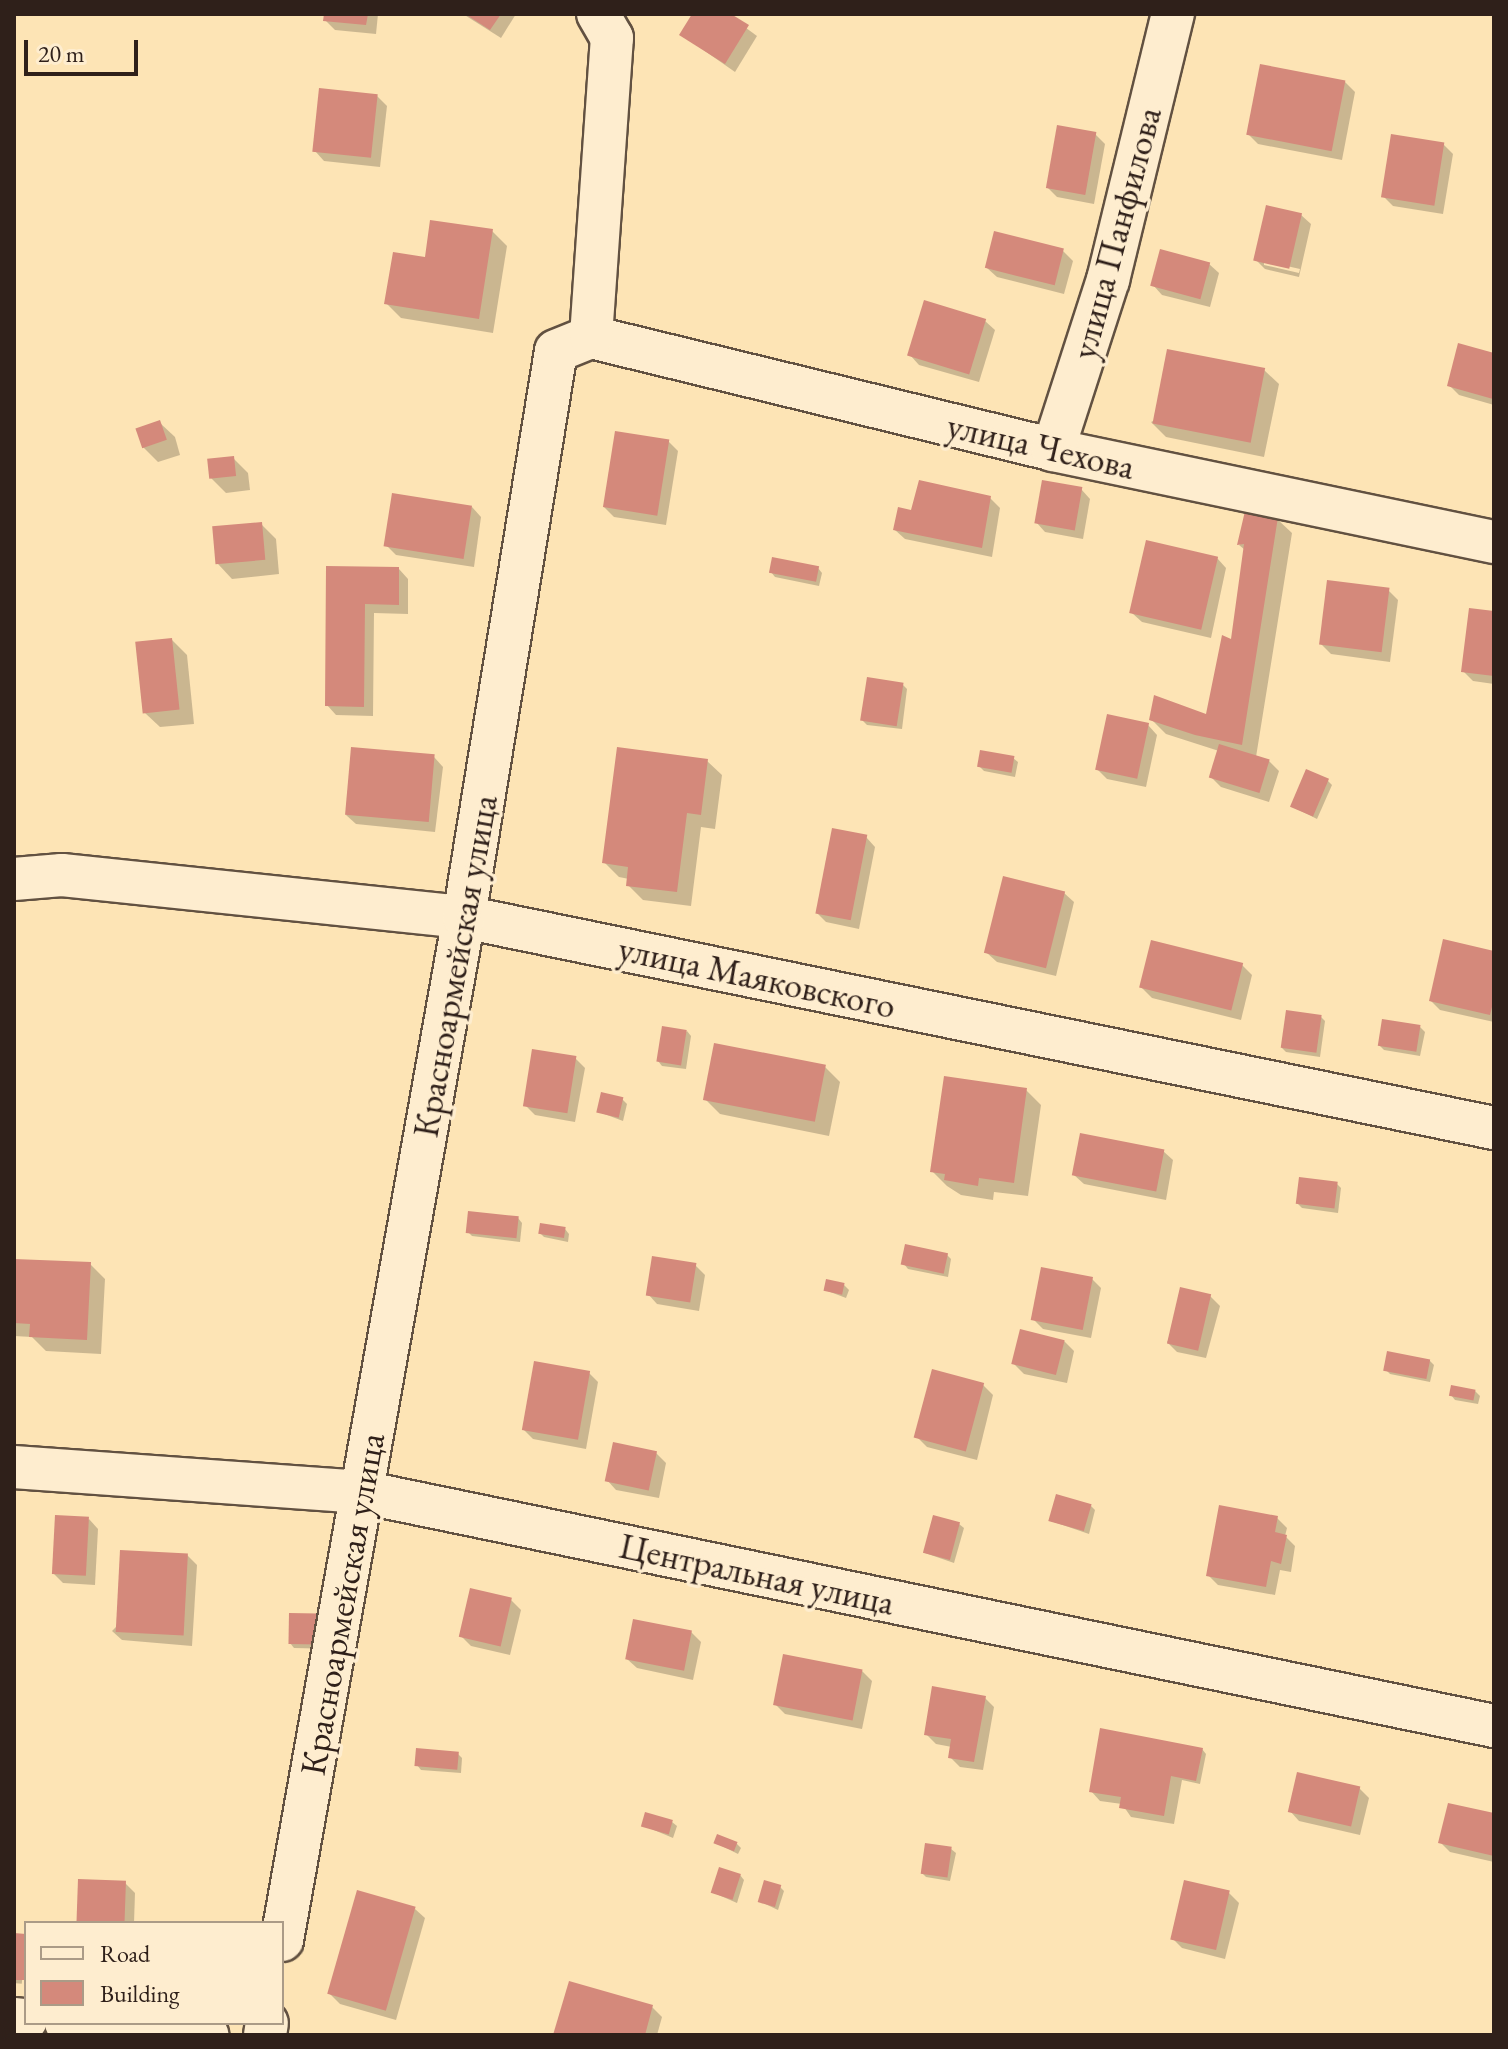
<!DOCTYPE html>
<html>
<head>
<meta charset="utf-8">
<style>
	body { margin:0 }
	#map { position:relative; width:1508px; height:2049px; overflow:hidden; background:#fde4b5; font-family:"EB Garamond",serif }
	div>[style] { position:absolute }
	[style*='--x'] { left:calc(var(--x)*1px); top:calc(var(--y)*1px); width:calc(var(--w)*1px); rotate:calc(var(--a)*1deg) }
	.shadow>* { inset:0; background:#0003; transform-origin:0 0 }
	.building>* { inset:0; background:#d4897b; transform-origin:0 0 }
	.roads { filter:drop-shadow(2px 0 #625141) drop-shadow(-2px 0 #625141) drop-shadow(0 2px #625141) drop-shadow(0 -2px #625141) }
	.minor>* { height:42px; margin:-21px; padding:0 21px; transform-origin:21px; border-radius:21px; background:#feedcf }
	span { translate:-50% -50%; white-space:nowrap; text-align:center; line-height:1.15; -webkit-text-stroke:7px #feedcf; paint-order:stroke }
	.street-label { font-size:36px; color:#2f201a }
	.frame { position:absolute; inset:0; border:16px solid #2f201a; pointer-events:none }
	.legend { position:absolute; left:24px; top:1921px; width:260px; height:104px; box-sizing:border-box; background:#feedcf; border:2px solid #ab9b87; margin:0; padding:10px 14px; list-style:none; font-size:24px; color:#2f201a }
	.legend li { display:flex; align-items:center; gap:16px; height:40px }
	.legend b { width:40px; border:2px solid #ab9b87 }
	.scale { position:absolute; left:24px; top:40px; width:114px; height:36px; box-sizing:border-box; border:4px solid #2f201a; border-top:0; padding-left:10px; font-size:24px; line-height:28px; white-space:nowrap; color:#2f201a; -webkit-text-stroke:6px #feedcf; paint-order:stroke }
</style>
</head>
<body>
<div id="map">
	<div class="shadow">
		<i style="clip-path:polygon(326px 14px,378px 14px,376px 34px,335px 30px,325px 20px)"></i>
		<i style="clip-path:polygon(463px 14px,516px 14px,501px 38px)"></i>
		<i style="clip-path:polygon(695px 14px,727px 14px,757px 36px,735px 72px,682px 35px)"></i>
		<i style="clip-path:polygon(1345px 82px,1355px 92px,1342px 160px,1258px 144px,1249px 135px)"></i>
		<i style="clip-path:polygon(377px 96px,387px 106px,380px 167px,324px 161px,315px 151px)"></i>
		<i style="clip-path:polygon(1095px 134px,1105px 144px,1094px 204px,1057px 197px,1047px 187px)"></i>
		<i style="clip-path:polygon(1443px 144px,1453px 154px,1443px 214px,1393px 206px,1383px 196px)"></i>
		<i style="clip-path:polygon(evenodd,1301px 215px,1311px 224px,1299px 277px,1265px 269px,1256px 260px,1301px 215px,1264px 261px,1300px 269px,1299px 273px,1264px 265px,1264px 261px)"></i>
		<i style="clip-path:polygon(492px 231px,507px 246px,493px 333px,401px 318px,386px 303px,426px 259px)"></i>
		<i style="clip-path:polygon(1063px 251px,1073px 261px,1064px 294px,997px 277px,987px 268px)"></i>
		<i style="clip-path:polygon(1209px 264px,1219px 273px,1210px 307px,1162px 295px,1153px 285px)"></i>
		<i style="clip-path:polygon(985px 321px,995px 330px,979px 382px,919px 365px,910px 355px)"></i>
		<i style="clip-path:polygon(1460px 346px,1494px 355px,1494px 405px,1459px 395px,1449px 385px)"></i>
		<i style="clip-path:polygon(1264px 370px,1279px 384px,1264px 457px,1166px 437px,1151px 422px)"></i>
		<i style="clip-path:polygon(160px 423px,175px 437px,180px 455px,158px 462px,143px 447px)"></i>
		<i style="clip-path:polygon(668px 441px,678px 451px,666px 525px,614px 517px,604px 507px)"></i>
		<i style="clip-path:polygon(233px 458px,248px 473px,250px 490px,226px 493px,211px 478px)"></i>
		<i style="clip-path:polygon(1081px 489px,1090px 499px,1083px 539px,1045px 532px,1036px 522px)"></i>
		<i style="clip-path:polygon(990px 498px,1000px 508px,992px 557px,905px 539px,895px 530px,913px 513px)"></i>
		<i style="clip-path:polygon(472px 507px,481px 517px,474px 567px,396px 555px,386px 545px)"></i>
		<i style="clip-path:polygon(1277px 519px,1292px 533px,1256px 757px,1269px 761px,1279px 771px,1269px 802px,1221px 787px,1211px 777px,1219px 751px,1166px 734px,1151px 719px,1207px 717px,1232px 642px,1245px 550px,1239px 545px)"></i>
		<i style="clip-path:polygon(261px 524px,276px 539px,279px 574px,232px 579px,218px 564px)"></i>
		<i style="clip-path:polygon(1217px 558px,1226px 568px,1211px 638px,1142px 622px,1132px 613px)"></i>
		<i style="clip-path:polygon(328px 568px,399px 569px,408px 579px,408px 614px,374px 613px,373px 716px,336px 715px,327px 705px)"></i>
		<i style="clip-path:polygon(818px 568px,822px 573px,819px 586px,775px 577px,771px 572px)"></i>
		<i style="clip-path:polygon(1388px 590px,1398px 600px,1390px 662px,1331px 654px,1321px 644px)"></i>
		<i style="clip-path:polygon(1494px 613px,1494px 684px,1473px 681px,1463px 671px)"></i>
		<i style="clip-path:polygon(172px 640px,187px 655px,194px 724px,160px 727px,145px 713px)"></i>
		<i style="clip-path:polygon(903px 685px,907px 689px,902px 729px,867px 725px,863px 721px)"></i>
		<i style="clip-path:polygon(1148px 725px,1157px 735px,1146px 787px,1107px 779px,1097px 769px)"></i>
		<i style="clip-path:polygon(434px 757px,443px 767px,435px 832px,356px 824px,346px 815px)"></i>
		<i style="clip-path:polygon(1013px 758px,1018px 762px,1015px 777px,984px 771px,979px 766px)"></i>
		<i style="clip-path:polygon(707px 761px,722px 775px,715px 829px,701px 827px,691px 906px,643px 900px,628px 885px,629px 879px,619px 877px,604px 862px)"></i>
		<i style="clip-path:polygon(1327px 780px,1332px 785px,1317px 819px,1293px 807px)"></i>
		<i style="clip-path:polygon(866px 837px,875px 847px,859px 929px,826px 922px,816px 912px)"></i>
		<i style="clip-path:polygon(1064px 893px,1074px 902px,1056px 976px,997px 962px,987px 953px)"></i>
		<i style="clip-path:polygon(1494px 953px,1494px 1022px,1440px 1010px,1431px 1001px)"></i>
		<i style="clip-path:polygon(1242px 965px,1252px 975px,1241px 1020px,1152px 998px,1142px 988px)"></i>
		<i style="clip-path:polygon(1321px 1017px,1325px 1021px,1320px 1057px,1286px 1052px,1282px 1048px)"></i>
		<i style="clip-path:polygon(1420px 1027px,1425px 1032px,1420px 1056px,1384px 1050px,1380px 1046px)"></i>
		<i style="clip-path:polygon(687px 1031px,691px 1036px,686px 1069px,662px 1066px,658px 1061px)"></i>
		<i style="clip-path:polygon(575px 1058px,585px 1068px,575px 1122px,535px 1115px,525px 1105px)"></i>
		<i style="clip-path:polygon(825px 1067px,840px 1082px,829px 1136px,720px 1114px,705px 1099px)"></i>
		<i style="clip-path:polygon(1026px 1090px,1041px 1105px,1028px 1196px,994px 1192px,993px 1200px,961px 1195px,947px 1186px,932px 1171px)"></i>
		<i style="clip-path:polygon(622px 1099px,627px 1104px,623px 1121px,599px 1112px)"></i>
		<i style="clip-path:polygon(1163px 1151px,1173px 1160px,1166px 1200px,1084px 1184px,1074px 1175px)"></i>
		<i style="clip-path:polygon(1337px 1184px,1341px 1188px,1338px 1213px,1302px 1208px,1297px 1203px)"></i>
		<i style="clip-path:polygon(518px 1218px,522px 1223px,520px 1242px,472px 1236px,468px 1232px)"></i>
		<i style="clip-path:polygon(565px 1229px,569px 1234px,568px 1242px,544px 1237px,540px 1233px)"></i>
		<i style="clip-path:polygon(947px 1255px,951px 1259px,948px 1277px,908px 1269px,904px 1264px)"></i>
		<i style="clip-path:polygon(14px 1261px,90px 1264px,105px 1279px,101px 1354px,46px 1351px,32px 1337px,14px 1336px)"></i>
		<i style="clip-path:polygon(695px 1265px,705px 1275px,699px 1311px,657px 1304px,648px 1294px)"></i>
		<i style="clip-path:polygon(1092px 1279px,1101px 1288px,1091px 1338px,1043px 1329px,1033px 1319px)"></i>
		<i style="clip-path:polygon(844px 1285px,849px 1290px,846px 1298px,825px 1290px)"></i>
		<i style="clip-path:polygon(1210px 1296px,1220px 1306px,1206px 1358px,1177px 1352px,1167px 1342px)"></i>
		<i style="clip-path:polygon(1064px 1341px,1074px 1351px,1067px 1383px,1024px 1374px,1014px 1364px)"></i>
		<i style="clip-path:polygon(1429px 1360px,1434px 1365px,1430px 1382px,1390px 1374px,1386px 1370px)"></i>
		<i style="clip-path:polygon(589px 1373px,598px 1382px,586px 1449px,533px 1439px,523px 1429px)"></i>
		<i style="clip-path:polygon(983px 1385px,993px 1395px,977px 1460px,927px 1447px,917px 1437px)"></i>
		<i style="clip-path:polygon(1475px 1391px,1480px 1396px,1478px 1404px,1455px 1400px,1451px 1395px)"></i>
		<i style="clip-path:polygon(656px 1453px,666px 1463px,659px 1498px,616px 1490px,607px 1480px)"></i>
		<i style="clip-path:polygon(1091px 1506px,1095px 1510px,1089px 1534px,1051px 1521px)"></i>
		<i style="clip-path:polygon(1277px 1518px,1287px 1528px,1285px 1536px,1295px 1546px,1291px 1572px,1280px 1570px,1275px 1595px,1218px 1585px,1208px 1575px)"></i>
		<i style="clip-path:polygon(89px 1519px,98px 1529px,95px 1585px,63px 1583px,53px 1573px)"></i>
		<i style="clip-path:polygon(959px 1524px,964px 1528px,954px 1563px,925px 1553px)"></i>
		<i style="clip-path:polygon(187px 1555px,197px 1565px,192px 1646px,122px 1640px,112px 1631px)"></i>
		<i style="clip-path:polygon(511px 1600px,521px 1610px,510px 1655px,471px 1646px,461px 1636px)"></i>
		<i style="clip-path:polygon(291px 1615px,335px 1649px,294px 1648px,290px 1643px)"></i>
		<i style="clip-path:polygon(691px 1632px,701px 1642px,693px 1680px,637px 1668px,627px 1659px)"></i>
		<i style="clip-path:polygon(862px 1671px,872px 1681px,862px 1729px,785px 1714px,775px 1704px)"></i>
		<i style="clip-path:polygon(985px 1698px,994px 1707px,983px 1770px,960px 1767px,950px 1757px,952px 1747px,936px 1744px,926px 1734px)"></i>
		<i style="clip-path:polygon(1202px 1749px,1206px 1754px,1200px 1784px,1182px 1780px,1174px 1824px,1131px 1817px,1122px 1804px,1100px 1801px,1091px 1791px)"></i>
		<i style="clip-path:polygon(458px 1754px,462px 1758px,461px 1773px,421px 1770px,417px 1765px)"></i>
		<i style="clip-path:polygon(1359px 1788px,1369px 1798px,1360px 1835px,1299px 1821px,1290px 1811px)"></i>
		<i style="clip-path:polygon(1494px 1815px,1494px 1862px,1450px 1852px,1440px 1842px)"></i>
		<i style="clip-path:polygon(672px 1822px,677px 1826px,673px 1838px,642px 1825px)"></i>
		<i style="clip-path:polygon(716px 1843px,736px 1843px,741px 1848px,738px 1854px)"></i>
		<i style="clip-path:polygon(951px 1849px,956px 1853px,950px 1881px,926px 1877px,921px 1872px)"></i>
		<i style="clip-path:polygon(740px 1875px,744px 1880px,737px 1903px,714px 1893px)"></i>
		<i style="clip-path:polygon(125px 1883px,135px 1893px,134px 1923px,78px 1923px)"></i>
		<i style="clip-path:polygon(780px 1887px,784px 1891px,778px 1910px,759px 1901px)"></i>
		<i style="clip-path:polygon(1229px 1893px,1239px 1903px,1225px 1959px,1182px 1948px,1172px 1938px)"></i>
		<i style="clip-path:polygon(415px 1909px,425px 1918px,396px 2020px,340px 2004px,330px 1994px)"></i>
		<i style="left:14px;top:1935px;width:12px;height:48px;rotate:5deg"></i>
		<i style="clip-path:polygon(652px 2007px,662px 2017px,657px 2035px,555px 2035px)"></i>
	</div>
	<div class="building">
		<i style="clip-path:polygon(324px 14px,368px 14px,366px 25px,323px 21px)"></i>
		<i style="clip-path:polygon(465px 14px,501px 14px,490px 30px)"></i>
		<i style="clip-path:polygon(692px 14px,731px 14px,749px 25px,725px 64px,679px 35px)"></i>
		<i style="left:1260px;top:64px;width:87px;height:72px;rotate:11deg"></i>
		<i style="left:319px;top:88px;width:59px;height:64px;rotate:6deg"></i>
		<i style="left:1057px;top:125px;width:40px;height:64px;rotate:10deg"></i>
		<i style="left:1391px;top:134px;width:54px;height:64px;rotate:9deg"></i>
		<i style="left:1266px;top:205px;width:37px;height:57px;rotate:13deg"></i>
		<i style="clip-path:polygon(430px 220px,493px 229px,479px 319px,384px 304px,393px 252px,425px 257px)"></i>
		<i style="left:994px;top:231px;width:72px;height:38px;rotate:14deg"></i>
		<i style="left:1160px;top:249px;width:52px;height:38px;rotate:15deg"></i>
		<i style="left:924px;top:300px;width:65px;height:58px;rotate:17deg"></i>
		<i style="clip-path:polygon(1458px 343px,1494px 353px,1493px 399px,1447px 386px)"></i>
		<i style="left:1167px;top:349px;width:100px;height:76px;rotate:11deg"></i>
		<i style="left:160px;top:420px;width:21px;height:26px;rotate:71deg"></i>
		<i style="left:615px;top:431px;width:55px;height:77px;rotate:9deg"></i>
		<i style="left:234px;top:456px;width:20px;height:27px;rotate:84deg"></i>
		<i style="clip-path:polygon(919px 480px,991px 496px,982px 548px,893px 530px,898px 507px,911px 510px)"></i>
		<i style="left:1042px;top:480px;width:41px;height:44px;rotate:10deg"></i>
		<i style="left:392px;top:493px;width:81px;height:54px;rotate:9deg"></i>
		<i style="clip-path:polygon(1245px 511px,1278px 517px,1242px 745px,1195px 735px,1149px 720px,1154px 695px,1206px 714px,1222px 635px,1231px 639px,1244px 544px,1237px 545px)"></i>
		<i style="left:262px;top:522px;width:38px;height:50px;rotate:85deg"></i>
		<i style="left:1146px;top:540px;width:74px;height:75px;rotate:13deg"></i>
		<i style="left:772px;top:557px;width:48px;height:16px;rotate:11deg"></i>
		<i style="clip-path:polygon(326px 566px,399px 567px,399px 605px,365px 604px,364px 707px,325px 706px)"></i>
		<i style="left:1327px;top:580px;width:63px;height:65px;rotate:7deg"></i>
		<i style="clip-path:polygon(1469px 608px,1494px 611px,1494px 676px,1461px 672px)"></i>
		<i style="left:172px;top:638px;width:72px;height:37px;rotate:84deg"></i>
		<i style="left:867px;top:677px;width:37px;height:44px;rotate:9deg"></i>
		<i style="left:1107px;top:714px;width:43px;height:57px;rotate:12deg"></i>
		<i style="left:1219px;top:744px;width:53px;height:35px;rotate:17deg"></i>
		<i style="left:351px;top:747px;width:84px;height:68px;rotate:5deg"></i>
		<i style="clip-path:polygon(617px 747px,708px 759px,701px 815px,687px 813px,677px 892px,626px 886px,628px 867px,602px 863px)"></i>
		<i style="left:980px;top:750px;width:35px;height:17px;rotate:10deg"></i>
		<i style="left:1306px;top:769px;width:25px;height:41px;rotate:23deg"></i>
		<i style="left:832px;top:828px;width:36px;height:87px;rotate:11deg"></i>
		<i style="left:1003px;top:876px;width:64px;height:79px;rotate:14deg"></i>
		<i style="clip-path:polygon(1443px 939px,1494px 951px,1494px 999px,1490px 1015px,1429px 1001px)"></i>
		<i style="left:1151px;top:940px;width:95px;height:49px;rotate:14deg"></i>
		<i style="left:1286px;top:1010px;width:36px;height:38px;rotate:8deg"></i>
		<i style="left:1382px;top:1019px;width:39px;height:27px;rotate:9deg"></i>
		<i style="left:662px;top:1026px;width:25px;height:36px;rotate:9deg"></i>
		<i style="left:714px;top:1043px;width:114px;height:58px;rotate:11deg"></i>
		<i style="left:532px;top:1049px;width:45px;height:58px;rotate:9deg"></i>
		<i style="clip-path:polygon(944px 1076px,1027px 1088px,1014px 1183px,979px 1178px,978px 1186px,944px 1180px,945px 1174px,930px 1172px)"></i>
		<i style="left:601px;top:1092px;width:23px;height:21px;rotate:13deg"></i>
		<i style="left:1080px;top:1133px;width:86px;height:43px;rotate:11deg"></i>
		<i style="left:1299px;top:1177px;width:39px;height:27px;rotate:7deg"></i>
		<i style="left:468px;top:1211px;width:51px;height:22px;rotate:6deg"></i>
		<i style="left:540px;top:1223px;width:26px;height:11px;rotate:9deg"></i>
		<i style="left:905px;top:1244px;width:44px;height:21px;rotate:12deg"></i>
		<i style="left:652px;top:1256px;width:45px;height:40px;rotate:9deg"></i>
		<i style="clip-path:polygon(14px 1259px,91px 1262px,87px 1340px,29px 1337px,30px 1324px,14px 1323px)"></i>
		<i style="left:1041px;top:1267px;width:53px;height:54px;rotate:11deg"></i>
		<i style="left:826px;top:1279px;width:19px;height:12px;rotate:12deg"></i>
		<i style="left:1180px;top:1287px;width:32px;height:58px;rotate:13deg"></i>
		<i style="left:1020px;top:1329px;width:46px;height:36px;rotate:14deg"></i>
		<i style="left:1387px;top:1351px;width:44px;height:20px;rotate:11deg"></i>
		<i style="left:534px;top:1361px;width:57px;height:70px;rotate:10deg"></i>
		<i style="left:932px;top:1369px;width:54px;height:71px;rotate:15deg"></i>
		<i style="left:1451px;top:1385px;width:25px;height:11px;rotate:11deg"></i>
		<i style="left:613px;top:1442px;width:45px;height:40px;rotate:12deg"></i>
		<i style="left:1056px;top:1494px;width:37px;height:28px;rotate:16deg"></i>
		<i style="clip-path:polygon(1219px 1505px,1278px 1516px,1275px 1532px,1287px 1535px,1281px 1564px,1271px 1561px,1266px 1587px,1206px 1576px)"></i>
		<i style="left:55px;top:1515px;width:34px;height:59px;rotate:3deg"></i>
		<i style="left:933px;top:1515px;width:28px;height:39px;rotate:15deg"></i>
		<i style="left:120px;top:1550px;width:68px;height:82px;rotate:3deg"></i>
		<i style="left:470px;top:1588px;width:43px;height:50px;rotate:13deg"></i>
		<i style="left:289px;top:1613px;width:44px;height:31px;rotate:1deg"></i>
		<i style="left:633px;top:1619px;width:60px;height:41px;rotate:11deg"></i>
		<i style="left:783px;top:1654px;width:81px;height:52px;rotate:11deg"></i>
		<i style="clip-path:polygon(932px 1686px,986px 1696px,974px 1762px,948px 1758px,951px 1739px,924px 1735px)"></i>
		<i style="clip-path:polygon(1100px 1728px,1203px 1748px,1196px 1781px,1171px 1776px,1164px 1816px,1119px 1808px,1121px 1797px,1089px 1792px)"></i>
		<i style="left:416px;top:1748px;width:43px;height:18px;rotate:5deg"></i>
		<i style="left:1297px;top:1772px;width:65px;height:41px;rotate:13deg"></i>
		<i style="clip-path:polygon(1448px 1803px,1494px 1813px,1494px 1856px,1438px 1843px)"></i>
		<i style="left:645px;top:1812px;width:29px;height:15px;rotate:16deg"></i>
		<i style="left:717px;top:1834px;width:22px;height:10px;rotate:21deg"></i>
		<i style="left:925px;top:1843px;width:27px;height:31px;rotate:8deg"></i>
		<i style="left:719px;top:1867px;width:23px;height:27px;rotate:18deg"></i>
		<i style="left:78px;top:1879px;width:48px;height:44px;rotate:2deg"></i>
		<i style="left:764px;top:1880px;width:18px;height:23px;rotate:16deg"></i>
		<i style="left:1184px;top:1880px;width:47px;height:61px;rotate:13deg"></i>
		<i style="left:357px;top:1890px;width:61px;height:108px;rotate:16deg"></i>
		<i style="clip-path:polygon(14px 1933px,26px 1934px,24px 1980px,14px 1980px)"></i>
		<i style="clip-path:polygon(569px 1981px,653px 2005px,645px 2035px,553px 2035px)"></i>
	</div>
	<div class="roads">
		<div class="minor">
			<i style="--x:591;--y:337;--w:476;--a:13.7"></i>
			<i style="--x:1053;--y:450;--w:450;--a:11.8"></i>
			<i style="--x:1053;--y:450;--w:179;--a:-72.1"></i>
			<i style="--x:1108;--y:280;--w:274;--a:-76.3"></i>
			<i style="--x:14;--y:879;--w:48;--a:-4.8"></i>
			<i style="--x:62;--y:875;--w:404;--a:6"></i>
			<i style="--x:464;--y:917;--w:1051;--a:11.58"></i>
			<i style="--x:14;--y:1467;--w:349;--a:4.1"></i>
			<i style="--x:362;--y:1492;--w:1156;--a:11.68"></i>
			<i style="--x:282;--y:1940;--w:1039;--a:-79.91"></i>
			<i style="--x:464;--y:917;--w:573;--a:-80.77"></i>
			<i style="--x:556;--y:351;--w:38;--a:-22"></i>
			<i style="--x:591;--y:337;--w:300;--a:-86"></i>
			<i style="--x:612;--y:38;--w:28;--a:-120"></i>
			<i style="--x:14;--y:2019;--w:12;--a:5"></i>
			<i style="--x:66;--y:2023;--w:142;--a:4.9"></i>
			<i style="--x:265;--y:2035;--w:12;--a:-81"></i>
		</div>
	</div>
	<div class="street-label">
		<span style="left:1116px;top:233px;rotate:-75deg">улица Панфилова</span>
		<span style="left:1041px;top:446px;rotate:13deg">улица Чехова</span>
		<span style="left:455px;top:966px;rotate:-80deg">Красноармейская улица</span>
		<span style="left:757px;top:977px;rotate:12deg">улица Маяковского</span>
		<span style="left:757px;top:1574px;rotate:12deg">Центральная улица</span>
		<span style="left:342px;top:1604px;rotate:-80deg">Красноармейская улица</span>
	</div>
	<div class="frame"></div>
	<ul class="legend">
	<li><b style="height:10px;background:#feedcf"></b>Road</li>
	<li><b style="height:22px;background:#d4897b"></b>Building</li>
	</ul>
	<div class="scale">20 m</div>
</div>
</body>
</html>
